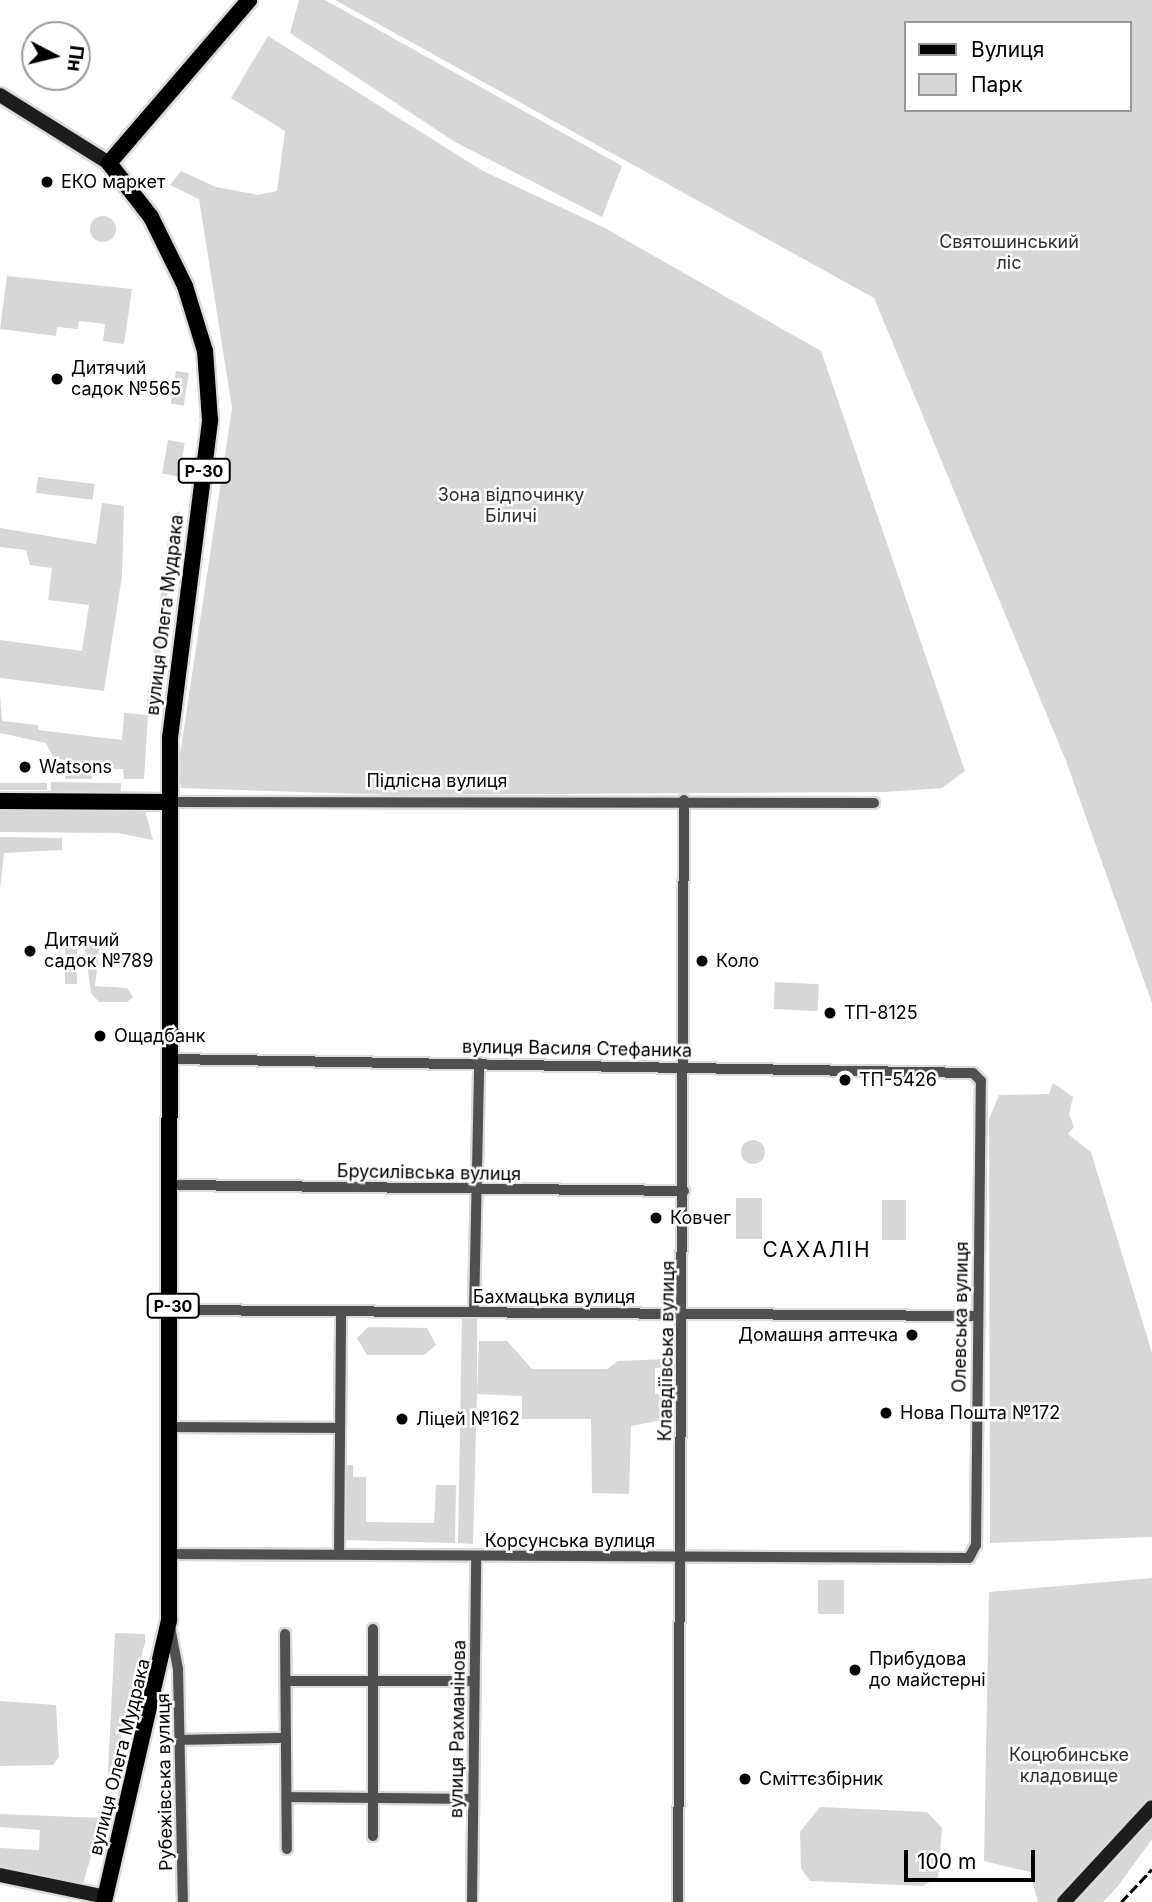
<!DOCTYPE html>
<html>
<head>
<meta charset="utf-8">
<style>
	body { margin:0 }
	#map { position:relative; width:1152px; height:1902px; overflow:hidden; background:#fff; font-family:Inter,sans-serif }
	div>[style] { position:absolute }
	[style*='--x'] { left:calc(var(--x)*1px); top:calc(var(--y)*1px); width:calc(var(--w)*1px); rotate:calc(var(--a)*1deg) }
	.green>* { inset:0; background:#d7d7d7; transform-origin:0 0 }
	.round { border-radius:50% }
	.roads { filter:drop-shadow(2px 0 #dbdbdb) drop-shadow(-2px 0 #dbdbdb) drop-shadow(0 2px #dbdbdb) drop-shadow(0 -2px #dbdbdb) }
	.street>* { height:10px; margin:-5px; padding:0 5px; transform-origin:5px; border-radius:5px; background:#505050 }
	.secondary>* { height:14px; margin:-7px; padding:0 7px; transform-origin:7px; border-radius:7px; background:#1d1d1d }
	.primary>* { height:16px; margin:-8px; padding:0 8px; transform-origin:8px; border-radius:8px; background:#000 }
	.rail>* { height:2.5px; margin-top:-1.25px; transform-origin:0; background:repeating-linear-gradient(90deg,#000 0 10px,transparent 0 13.5px) }
	.dots>* { width:19px; height:19px; translate:-50% -50%; box-sizing:border-box; border:4px solid #fff; border-radius:50% }
	span { translate:-50% -50%; white-space:nowrap; text-align:center; line-height:1.15; -webkit-text-stroke:5px #fff; paint-order:stroke }
	.shield-label span { padding:2px 5px; background:#fff; border:2px solid; border-radius:5px; -webkit-text-stroke-width:0 }
	.shield-label { font-size:16px; color:#000; font-weight:700 }
	.poi-label { font-size:18px; color:#000 }
	.left { translate:0 -50%; text-align:left }
	.right { translate:-100% -50%; text-align:right }
	.park-label { font-size:18px; color:#2e2e2e }
	.street-label { font-size:18px; color:#000 }
	.quarter-label { font-size:21px; color:#000; letter-spacing:2px }
	.legend { position:absolute; left:904px; top:21px; width:228px; height:91px; box-sizing:border-box; background:#fff; border:2px solid #999; margin:0; padding:9px 12px; list-style:none; font-size:21px; color:#000 }
	.legend li { display:flex; align-items:center; gap:14px; height:35px }
	.legend b { width:35px; border:2px solid #999 }
	.north { position:absolute; left:21px; top:21px; width:70px; height:70px; box-sizing:border-box; background:#fff; border:2px solid #999; border-radius:50%; rotate:97deg; font-size:19px; font-weight:700; line-height:28px; text-align:center; color:#000 }
	.north::after { content:''; display:block; margin:auto; width:24px; height:32px; background:#000; clip-path:polygon(50% 0,100% 100%,50% 72%,0 100%) }
	.scale { position:absolute; left:904px; top:1850px; width:131px; height:32px; box-sizing:border-box; border:4px solid #000; border-top:0; padding-left:9px; font-size:21px; line-height:24px; white-space:nowrap; color:#000; -webkit-text-stroke:5px #fff; paint-order:stroke }
</style>
</head>
<body>
<div id="map">
	<div class="green">
		<i style="clip-path:polygon(299px 0,325px 0,622px 166px,602px 217px,455px 142px,290px 33px)"></i>
		<i style="clip-path:polygon(evenodd,335px 0,1152px 0,1152px 1003px,1066px 761px,874px 298px,335px 0,905px 23px,1129px 23px,1129px 110px,905px 110px,905px 23px)"></i>
		<i style="clip-path:polygon(268px 36px,483px 171px,603px 227px,821px 351px,965px 771px,942px 788px,886px 792px,392px 795px,181px 788px,178px 768px,232px 408px,199px 199px,170px 185px,181px 171px,216px 187px,258px 195px,277px 191px,285px 131px,231px 98px)"></i>
		<i class="round" style="left:90px;top:216px;width:26px;height:26px"></i>
		<i style="clip-path:polygon(7px 276px,132px 289px,124px 344px,103px 341px,105px 324px,79px 321px,78px 329px,57px 327px,56px 336px,0 329px)"></i>
		<i style="left:176px;top:371px;width:13px;height:33px;rotate:9deg"></i>
		<i style="left:168px;top:440px;width:17px;height:34px;rotate:10deg"></i>
		<i style="left:38px;top:477px;width:57px;height:16px;rotate:7deg"></i>
		<i style="clip-path:polygon(102px 503px,124px 506px,122px 576px,104px 691px,0 678px,0 640px,82px 651px,89px 605px,48px 600px,52px 568px,30px 565px,26px 550px,0 547px,0 528px,96px 544px)"></i>
		<i style="clip-path:polygon(180px 511px,168px 588px,154px 711px,146px 709px,171px 516px)"></i>
		<i style="clip-path:polygon(0 696px,2px 721px,38px 725px,38px 730px,122px 740px,124px 713px,148px 715px,144px 779px,124px 779px,123px 769px,93px 769px,92px 779px,65px 779px,67px 761px,53px 757px,46px 743px,0 733px)"></i>
		<i style="left:51px;top:782px;width:70px;height:9px;rotate:1deg"></i>
		<i style="left:0;top:783px;width:47px;height:7px"></i>
		<i style="clip-path:polygon(0 810px,145px 810px,153px 840px,118px 833px,0 832px)"></i>
		<i style="clip-path:polygon(0 837px,62px 838px,62px 850px,4px 853px,0 889px)"></i>
		<i style="clip-path:polygon(83px 935px,100px 944px,95px 986px,127px 988px,133px 997px,127px 1002px,99px 1002px,91px 993px)"></i>
		<i style="left:65px;top:938px;width:12px;height:46px"></i>
		<i style="left:775px;top:982px;width:44px;height:27px;rotate:3deg"></i>
		<i style="clip-path:polygon(1053px 1083px,1073px 1097px,1069px 1114px,1074px 1127px,1068px 1134px,1091px 1152px,1152px 1353px,1152px 1537px,990px 1543px,989px 1119px,999px 1095px,1049px 1094px)"></i>
		<i class="round" style="left:741px;top:1140px;width:24px;height:24px"></i>
		<i style="left:736px;top:1198px;width:26px;height:41px"></i>
		<i style="left:882px;top:1200px;width:24px;height:40px"></i>
		<i style="clip-path:polygon(462px 1312px,477px 1313px,477px 1392px,479px 1341px,507px 1341px,532px 1369px,607px 1369px,618px 1361px,669px 1359px,670px 1367px,655px 1368px,655px 1394px,668px 1395px,663px 1420px,631px 1426px,629px 1494px,592px 1493px,591px 1419px,522px 1419px,522px 1396px,477px 1394px,473px 1544px,458px 1543px)"></i>
		<i style="clip-path:polygon(368px 1327px,427px 1328px,436px 1345px,424px 1355px,367px 1355px,357px 1338px)"></i>
		<i style="clip-path:polygon(344px 1465px,353px 1465px,353px 1477px,366px 1477px,366px 1522px,434px 1523px,436px 1485px,456px 1485px,455px 1543px,343px 1540px)"></i>
		<i style="clip-path:polygon(1152px 1578px,1152px 1799px,1057px 1902px,1038px 1902px,1030px 1872px,984px 1861px,989px 1592px)"></i>
		<i style="left:818px;top:1580px;width:26px;height:34px"></i>
		<i style="clip-path:polygon(115px 1633px,145px 1634px,145px 1642px,107px 1792px)"></i>
		<i style="clip-path:polygon(0 1701px,56px 1705px,59px 1757px,53px 1765px,0 1766px)"></i>
		<i style="clip-path:polygon(820px 1807px,927px 1812px,942px 1828px,938px 1877px,923px 1886px,810px 1881px,801px 1868px,800px 1832px)"></i>
		<i style="clip-path:polygon(1152px 1811px,1152px 1839px,1118px 1886px,1103px 1902px,1073px 1902px)"></i>
		<i style="clip-path:polygon(0 1814px,102px 1818px,83px 1884px,0 1870px,0 1848px,39px 1850px,40px 1830px,0 1827px)"></i>
	</div>
	<div class="roads">
		<div class="street">
			<i style="--x:170;--y:802;--w:704;--a:0.08"></i>
			<i style="--x:173;--y:1185;--w:511;--a:0.67"></i>
			<i style="--x:173;--y:1310;--w:803;--a:0.43"></i>
			<i style="--x:474;--y:1312;--w:249;--a:-88.8"></i>
			<i style="--x:172;--y:1427;--w:168;--a:0.3"></i>
			<i style="--x:339;--y:1553;--w:242;--a:-89.5"></i>
			<i style="--x:171;--y:1554;--w:798;--a:0.29"></i>
			<i style="--x:969;--y:1558;--w:15;--a:-62"></i>
			<i style="--x:976;--y:1545;--w:464;--a:-89.4"></i>
			<i style="--x:981;--y:1081;--w:11;--a:-135"></i>
			<i style="--x:973;--y:1073;--w:799;--a:-179"></i>
			<i style="--x:170;--y:1627;--w:43;--a:79.2"></i>
			<i style="--x:178;--y:1669;--w:233;--a:88.8"></i>
			<i style="--x:285;--y:1634;--w:215;--a:89.5"></i>
			<i style="--x:286;--y:1681;--w:188;--a:0"></i>
			<i style="--x:180;--y:1740;--w:106;--a:-1.1"></i>
			<i style="--x:287;--y:1797;--w:186;--a:0.6"></i>
			<i style="--x:373;--y:1836;--w:207;--a:-90"></i>
			<i style="--x:472;--y:1902;--w:345;--a:-89.3"></i>
			<i style="--x:678;--y:1902;--w:1102;--a:-89.69"></i>
		</div>
		<div class="secondary">
			<i style="--x:0;--y:95;--w:128;--a:32"></i>
			<i style="--x:0;--y:1875;--w:108;--a:11.7"></i>
			<i style="--x:1064;--y:1902;--w:129;--a:-47.2"></i>
		</div>
		<div class="primary">
			<i style="--x:0;--y:801;--w:170;--a:0.3"></i>
			<i style="--x:104;--y:1902;--w:289;--a:-77"></i>
			<i style="--x:169;--y:1620;--w:882;--a:-89.94"></i>
			<i style="--x:170;--y:738;--w:321;--a:-82.8"></i>
			<i style="--x:210;--y:420;--w:69;--a:-94.1"></i>
			<i style="--x:205;--y:351;--w:68;--a:-107.1"></i>
			<i style="--x:185;--y:286;--w:77;--a:-116.2"></i>
			<i style="--x:151;--y:217;--w:68;--a:-127.9"></i>
			<i style="--x:109;--y:163;--w:215;--a:-49.3"></i>
		</div>
	</div>
	<div class="rail">
		<i style="--x:1121;--y:1902;--w:45;--a:-46.8"></i>
	</div>
	<div class="dots">
		<i style="left:47px;top:182px;background:#000"></i>
		<i style="left:57px;top:379px;background:#000"></i>
		<i style="left:25px;top:767px;background:#000"></i>
		<i style="left:30px;top:951px;background:#000"></i>
		<i style="left:702px;top:961px;background:#000"></i>
		<i style="left:830px;top:1013px;background:#000"></i>
		<i style="left:100px;top:1036px;background:#000"></i>
		<i style="left:845px;top:1080px;background:#000"></i>
		<i style="left:656px;top:1218px;background:#000"></i>
		<i style="left:912px;top:1335px;background:#000"></i>
		<i style="left:886px;top:1413px;background:#000"></i>
		<i style="left:402px;top:1419px;background:#000"></i>
		<i style="left:855px;top:1670px;background:#000"></i>
		<i style="left:745px;top:1779px;background:#000"></i>
	</div>
	<div class="shield-label">
		<span style="left:204px;top:471px">Р-30</span>
		<span style="left:173px;top:1306px">Р-30</span>
	</div>
	<div class="poi-label">
		<span class="left" style="left:61px;top:182px">ЕКО маркет</span>
		<span class="left" style="left:71px;top:379px">Дитячий<br>садок №565</span>
		<span class="left" style="left:39px;top:767px">Watsons</span>
		<span class="left" style="left:44px;top:951px">Дитячий<br>садок №789</span>
		<span class="left" style="left:716px;top:961px">Коло</span>
		<span class="left" style="left:844px;top:1013px">ТП-8125</span>
		<span class="left" style="left:114px;top:1036px">Ощадбанк</span>
		<span class="left" style="left:859px;top:1080px">ТП-5426</span>
		<span class="left" style="left:670px;top:1218px">Ковчег</span>
		<span class="right" style="left:898px;top:1335px">Домашня аптечка</span>
		<span class="left" style="left:900px;top:1413px">Нова Пошта №172</span>
		<span class="left" style="left:416px;top:1419px">Ліцей №162</span>
		<span class="left" style="left:869px;top:1670px">Прибудова<br>до майстерні</span>
		<span class="left" style="left:759px;top:1779px">Сміттєзбірник</span>
	</div>
	<div class="park-label">
		<span style="left:1009px;top:253px">Святошинський<br>ліс</span>
		<span style="left:511px;top:506px">Зона відпочинку<br>Біличі</span>
		<span style="left:1069px;top:1766px">Коцюбинське<br>кладовище</span>
	</div>
	<div class="street-label">
		<span style="left:165px;top:615px;rotate:-83deg">вулиця Олега Мудрака</span>
		<span style="left:437px;top:781px">Підлісна вулиця</span>
		<span style="left:577px;top:1049px;rotate:1deg">вулиця Василя Стефаника</span>
		<span style="left:429px;top:1173px;rotate:1deg">Брусилівська вулиця</span>
		<span style="left:554px;top:1297px">Бахмацька вулиця</span>
		<span style="left:961px;top:1317px;rotate:-89deg">Олевська вулиця</span>
		<span style="left:667px;top:1351px;rotate:-89deg">Клавдіївська вулиця</span>
		<span style="left:570px;top:1541px">Корсунська вулиця</span>
		<span style="left:458px;top:1729px;rotate:-89deg">вулиця Рахманінова</span>
		<span style="left:120px;top:1757px;rotate:-76deg">вулиця Олега Мудрака</span>
		<span style="left:165px;top:1782px;rotate:-91deg">Рубежівська вулиця</span>
	</div>
	<div class="quarter-label">
		<span style="left:817px;top:1250px">САХАЛІН</span>
	</div>
	<ul class="legend">
	<li><b style="height:9px;background:#000"></b>Вулиця</li>
	<li><b style="height:19px;background:#d7d7d7"></b>Парк</li>
	</ul>
	<div class="north">Пн</div>
	<div class="scale">100 m</div>
</div>
</body>
</html>
